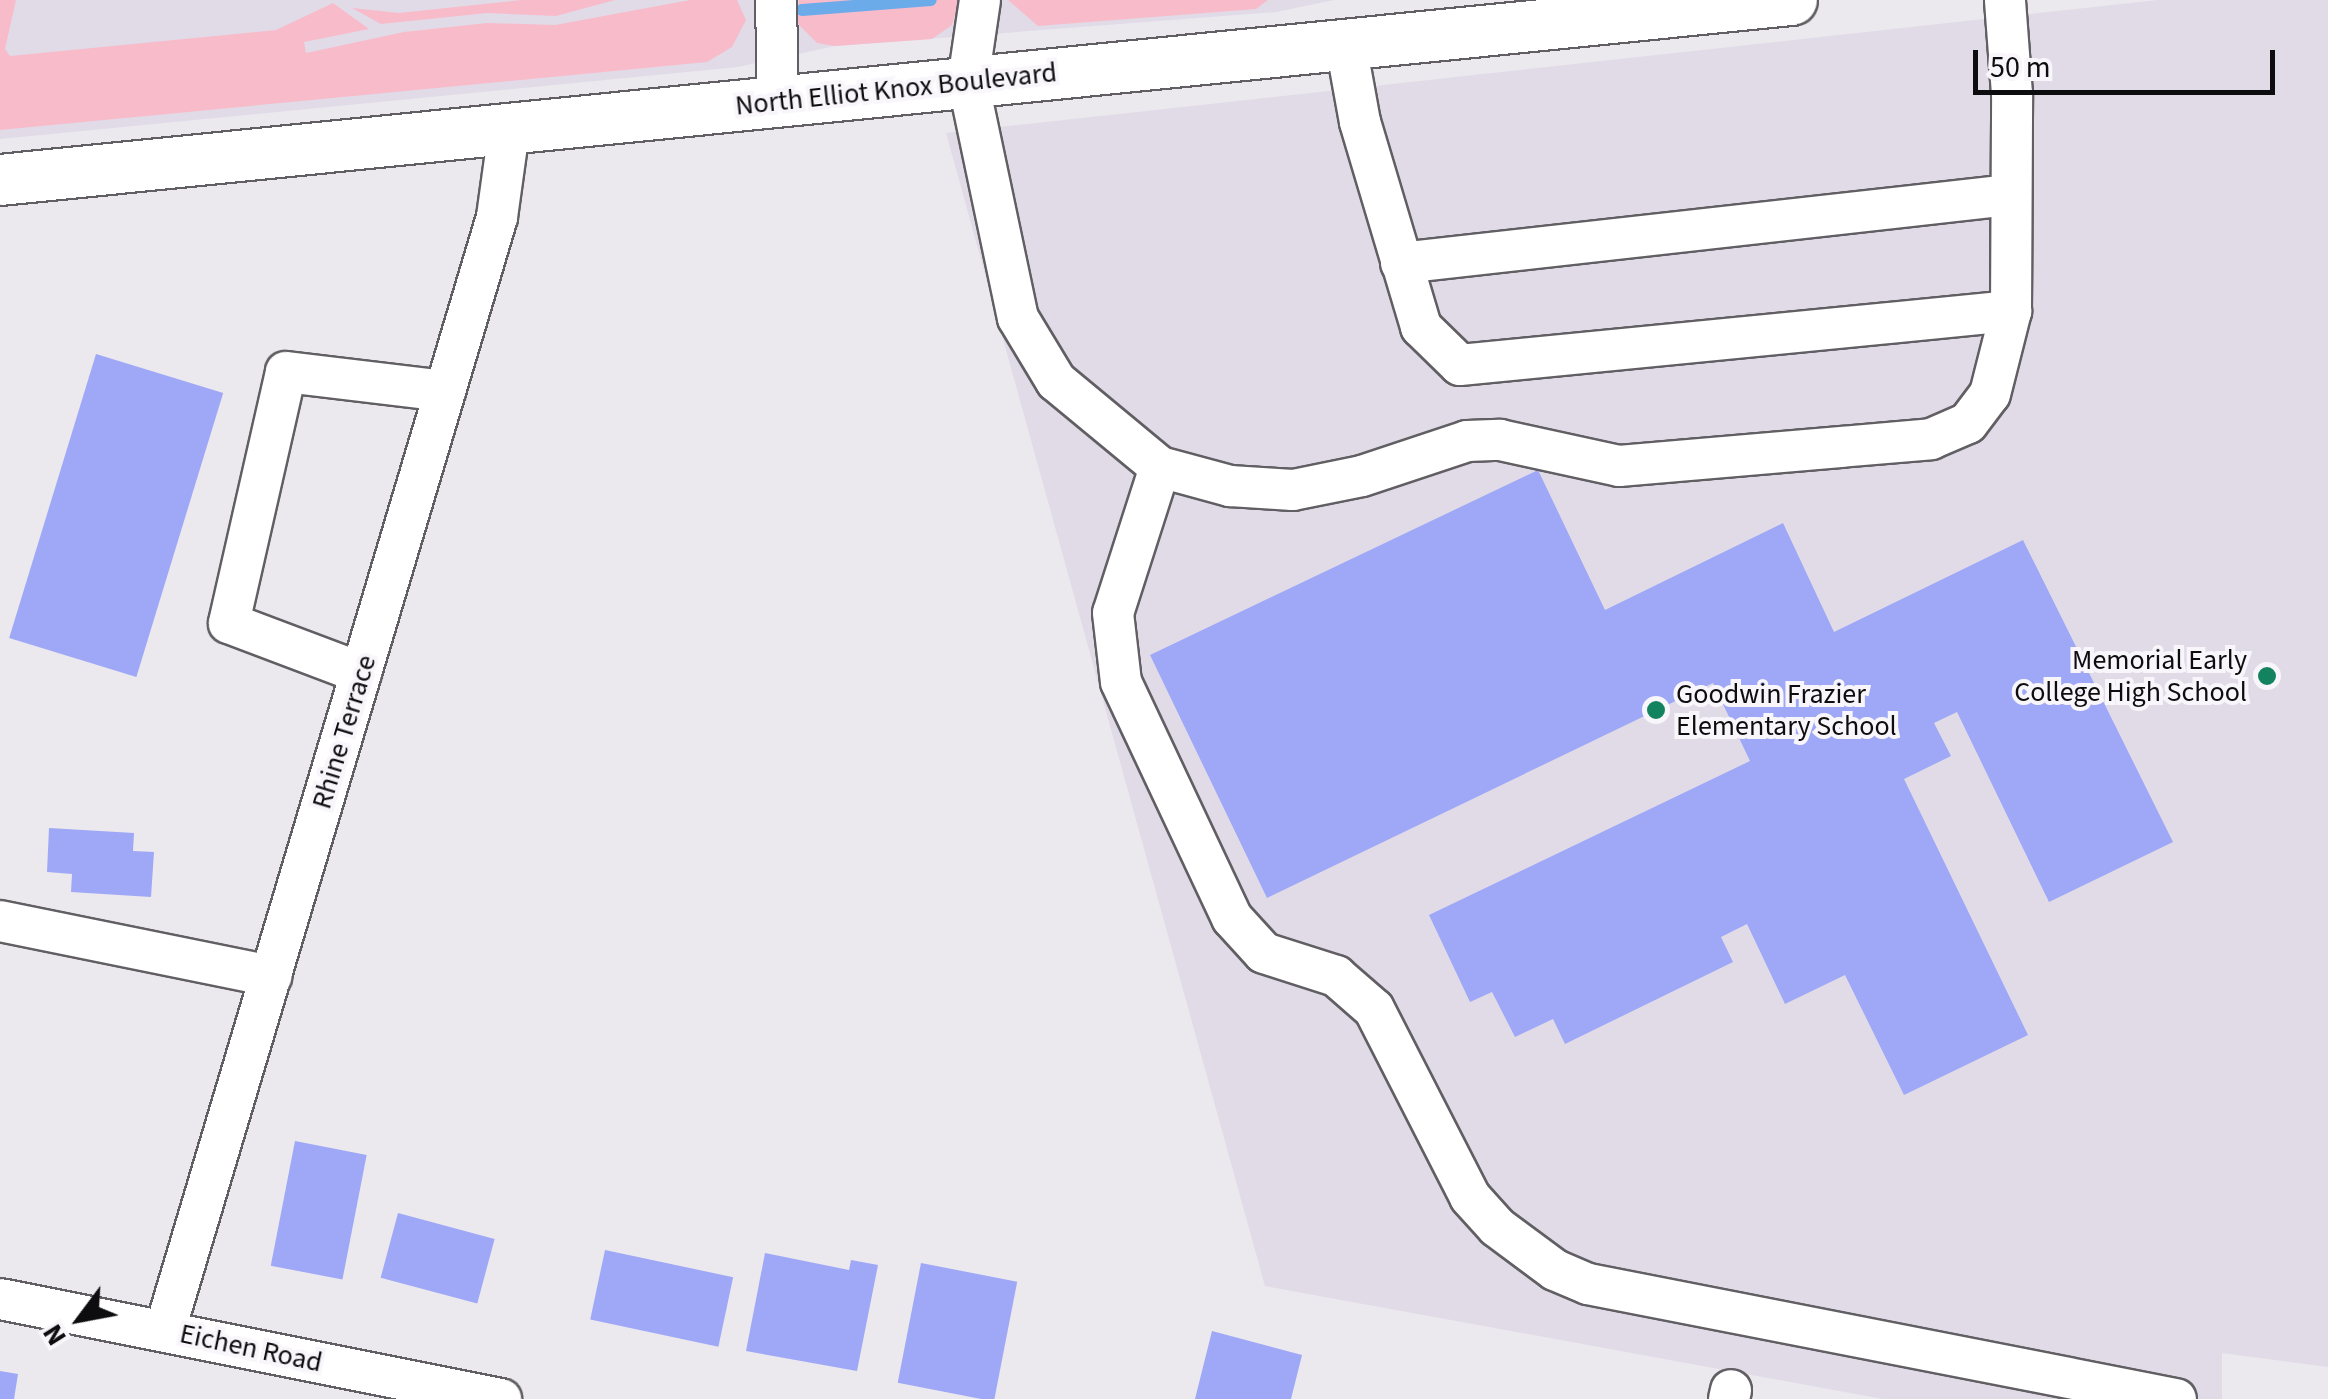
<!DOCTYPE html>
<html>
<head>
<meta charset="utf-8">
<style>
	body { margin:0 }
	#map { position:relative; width:2328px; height:1399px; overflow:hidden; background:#ebe8ee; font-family:"Source Sans 3",sans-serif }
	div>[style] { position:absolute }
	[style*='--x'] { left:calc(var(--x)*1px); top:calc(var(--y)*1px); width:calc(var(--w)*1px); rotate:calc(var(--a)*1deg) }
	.built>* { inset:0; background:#e1dbe8 }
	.green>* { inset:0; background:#f8bbca }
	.stream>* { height:12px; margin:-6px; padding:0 6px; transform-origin:6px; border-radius:6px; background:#6cabea }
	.building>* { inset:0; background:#9ea8f6; transform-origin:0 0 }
	.roads { filter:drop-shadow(2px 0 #615f63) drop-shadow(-2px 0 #615f63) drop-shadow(0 2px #615f63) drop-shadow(0 -2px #615f63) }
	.minor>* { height:40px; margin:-20px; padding:0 20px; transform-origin:20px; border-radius:20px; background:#fff }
	.major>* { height:50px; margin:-25px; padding:0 25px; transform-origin:25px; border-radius:25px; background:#fff }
	.dots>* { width:28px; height:28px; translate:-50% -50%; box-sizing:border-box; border:5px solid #f8f6fb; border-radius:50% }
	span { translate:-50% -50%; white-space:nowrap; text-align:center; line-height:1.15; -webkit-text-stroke:8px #f8f6fb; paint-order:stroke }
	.street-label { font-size:28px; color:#0d0c0e }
	.poi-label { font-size:28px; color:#0d0c0e }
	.right { translate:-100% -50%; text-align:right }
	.left { translate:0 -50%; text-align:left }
	.north { position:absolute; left:30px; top:1269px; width:100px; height:100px; -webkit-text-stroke:8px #f8f6fb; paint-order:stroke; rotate:238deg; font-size:28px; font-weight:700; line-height:40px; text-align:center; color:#0d0c0e }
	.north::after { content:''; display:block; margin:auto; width:35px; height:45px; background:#0d0c0e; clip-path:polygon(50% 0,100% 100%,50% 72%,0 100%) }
	.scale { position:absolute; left:1973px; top:50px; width:302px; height:45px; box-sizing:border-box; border:5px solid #0d0c0e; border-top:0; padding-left:12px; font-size:30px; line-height:35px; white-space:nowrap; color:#0d0c0e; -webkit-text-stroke:8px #f8f6fb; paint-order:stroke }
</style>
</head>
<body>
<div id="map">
	<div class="built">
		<i style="clip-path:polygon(0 0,1334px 0,1276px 12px,835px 46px,738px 67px,0 139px)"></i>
		<i style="clip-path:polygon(2158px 0,2328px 0,2328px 1367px,2222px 1353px,2222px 1399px,1883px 1399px,1265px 1286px,946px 133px)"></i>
	</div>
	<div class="green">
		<i style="clip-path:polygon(0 0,16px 0,5px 49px,10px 56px,276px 30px,333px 3px,369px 29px,304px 42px,306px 53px,404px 32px,487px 23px,555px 25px,690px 0,737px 0,746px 20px,732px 47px,707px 62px,0 130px)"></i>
		<i style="clip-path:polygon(521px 0,615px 0,556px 16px,487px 13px,381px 24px,352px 8px,399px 13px)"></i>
		<i style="clip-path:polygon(799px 0,959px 0,952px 25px,932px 39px,835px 46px,817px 43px,797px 23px)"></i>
		<i style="clip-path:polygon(1008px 0,1268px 0,1256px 9px,1038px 26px)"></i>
	</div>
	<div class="stream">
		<i style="--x:802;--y:10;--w:129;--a:-4.4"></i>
	</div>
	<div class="building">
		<i style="left:96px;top:354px;width:133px;height:297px;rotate:17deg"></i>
		<i style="clip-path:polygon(1538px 470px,1605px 610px,1783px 523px,1834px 632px,2023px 540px,2173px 842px,2049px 902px,1957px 712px,1934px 723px,1951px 756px,1904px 779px,2028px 1035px,1904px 1095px,1845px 975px,1785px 1004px,1747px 924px,1721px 937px,1733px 962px,1565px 1044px,1553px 1019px,1515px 1037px,1492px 992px,1470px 1002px,1429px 915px,1750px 761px,1713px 683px,1267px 898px,1150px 655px)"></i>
		<i style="clip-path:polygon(49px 828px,134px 833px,133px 851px,154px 852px,151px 897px,71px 892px,72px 874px,47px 872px)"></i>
		<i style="left:295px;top:1141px;width:73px;height:127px;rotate:11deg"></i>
		<i style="left:398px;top:1213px;width:100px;height:67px;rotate:15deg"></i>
		<i style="left:605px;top:1250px;width:131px;height:71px;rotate:12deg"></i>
		<i style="clip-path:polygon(765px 1253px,849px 1270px,851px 1260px,878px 1265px,857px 1371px,746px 1351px)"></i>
		<i style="left:921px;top:1263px;width:98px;height:122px;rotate:11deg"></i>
		<i style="clip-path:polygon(1212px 1331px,1302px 1355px,1291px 1399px,1195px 1399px)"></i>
		<i style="clip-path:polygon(0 1371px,18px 1374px,14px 1399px,0 1399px)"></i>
	</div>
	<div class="roads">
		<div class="minor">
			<i style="--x:776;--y:0;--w:100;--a:88.9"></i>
			<i style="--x:980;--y:0;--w:82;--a:98.4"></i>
			<i style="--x:968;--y:81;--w:242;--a:78.1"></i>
			<i style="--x:1018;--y:318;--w:74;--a:58.9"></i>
			<i style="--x:1056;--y:381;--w:135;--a:39.6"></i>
			<i style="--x:1160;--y:467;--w:73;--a:15.2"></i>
			<i style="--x:1230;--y:486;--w:63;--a:3.6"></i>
			<i style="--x:1293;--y:490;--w:70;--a:-11.5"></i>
			<i style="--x:1362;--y:476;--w:111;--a:-18.4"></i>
			<i style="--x:1467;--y:441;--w:33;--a:-2"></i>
			<i style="--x:1500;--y:440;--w:122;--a:12.3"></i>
			<i style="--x:1619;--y:466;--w:313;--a:-4.9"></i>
			<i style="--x:1931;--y:439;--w:40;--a:-23.4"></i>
			<i style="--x:1968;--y:423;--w:36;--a:-53"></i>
			<i style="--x:1990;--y:394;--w:86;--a:-75.8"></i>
			<i style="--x:2011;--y:311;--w:217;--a:-89.7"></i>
			<i style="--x:2012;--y:94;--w:94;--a:-94.3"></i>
			<i style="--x:1346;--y:45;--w:78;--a:79.7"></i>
			<i style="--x:1360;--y:122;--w:214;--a:73.4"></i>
			<i style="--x:1421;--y:327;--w:54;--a:44.3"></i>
			<i style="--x:1460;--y:365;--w:554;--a:-5.6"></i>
			<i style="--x:1401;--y:263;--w:613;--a:-6.37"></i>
			<i style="--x:1160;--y:467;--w:153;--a:107.8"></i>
			<i style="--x:1113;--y:613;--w:69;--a:83.4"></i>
			<i style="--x:1121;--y:682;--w:261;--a:64.8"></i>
			<i style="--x:1232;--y:918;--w:47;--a:47.6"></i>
			<i style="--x:1264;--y:953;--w:76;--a:17.7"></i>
			<i style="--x:1336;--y:976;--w:50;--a:41"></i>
			<i style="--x:1374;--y:1009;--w:211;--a:62.9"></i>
			<i style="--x:1470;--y:1197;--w:40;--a:48"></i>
			<i style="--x:1497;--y:1227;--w:72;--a:36.6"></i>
			<i style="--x:1555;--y:1270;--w:36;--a:23"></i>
			<i style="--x:1588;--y:1284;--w:599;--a:11.07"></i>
			<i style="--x:361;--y:673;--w:141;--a:-159.3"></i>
			<i style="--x:229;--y:623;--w:257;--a:-77.2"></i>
			<i style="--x:286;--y:372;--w:160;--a:6.8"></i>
			<i style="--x:0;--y:921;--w:277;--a:11.5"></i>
			<i style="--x:0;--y:1299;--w:511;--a:11.29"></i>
			<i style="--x:165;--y:1330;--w:1161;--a:-73.39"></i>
			<i style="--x:497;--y:217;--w:87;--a:-82.1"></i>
			<i style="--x:1729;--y:1399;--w:9;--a:-77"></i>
		</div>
		<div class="major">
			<i style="--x:0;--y:180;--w:1801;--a:-5.74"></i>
		</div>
	</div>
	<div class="dots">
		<i style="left:2267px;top:676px;background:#13825f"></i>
		<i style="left:1656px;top:710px;background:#13825f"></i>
	</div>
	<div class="street-label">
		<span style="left:896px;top:89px;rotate:-6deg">North Elliot Knox Boulevard</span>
		<span style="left:344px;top:732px;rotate:-73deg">Rhine Terrace</span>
		<span style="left:251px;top:1348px;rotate:12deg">Eichen Road</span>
	</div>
	<div class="poi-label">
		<span class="right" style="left:2247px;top:676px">Memorial Early<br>College High School</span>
		<span class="left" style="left:1676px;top:710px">Goodwin Frazier<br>Elementary School</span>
	</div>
	<div class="north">N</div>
	<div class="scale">50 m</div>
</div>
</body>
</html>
